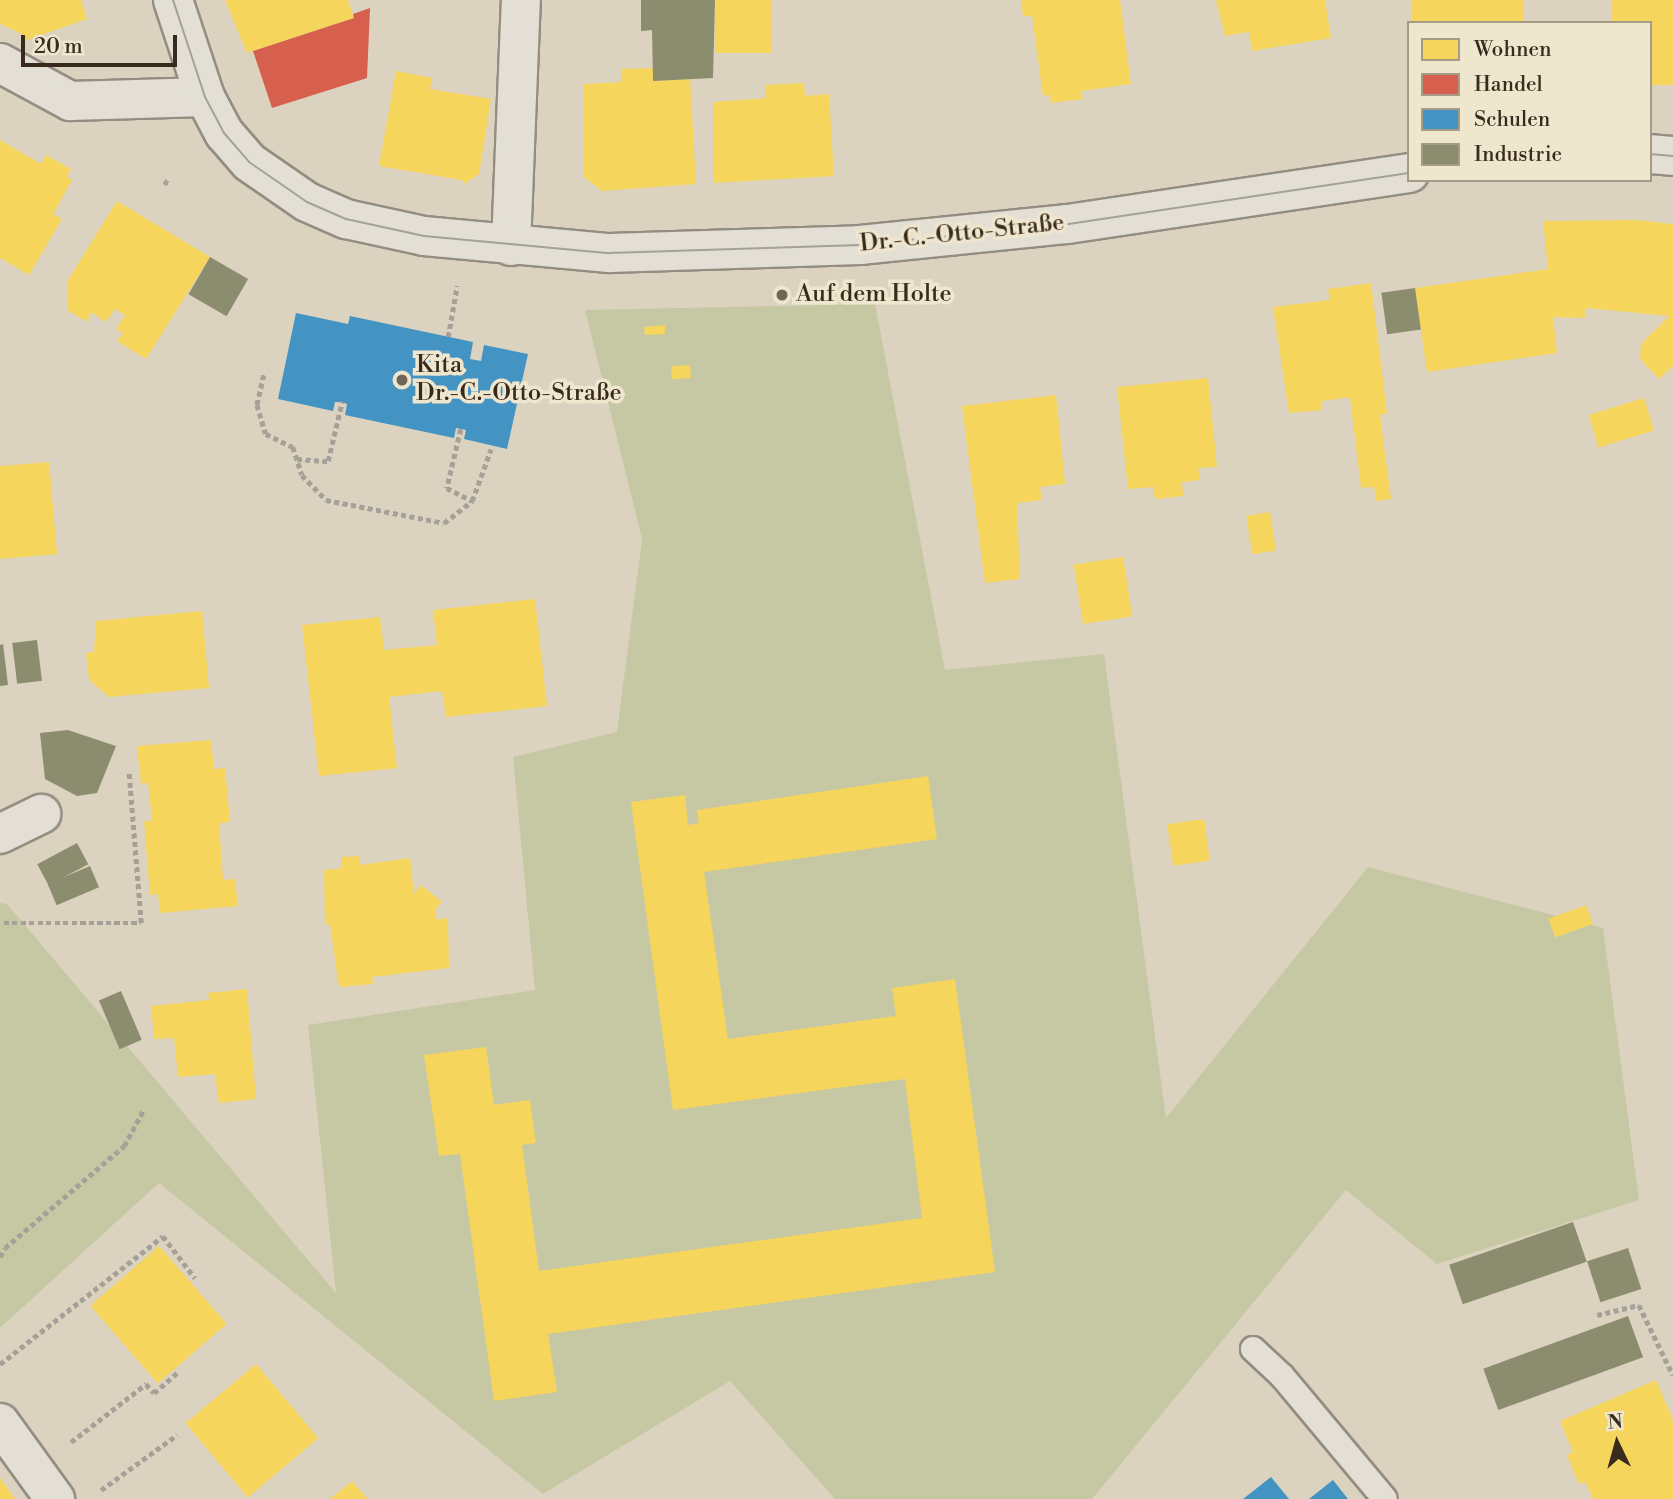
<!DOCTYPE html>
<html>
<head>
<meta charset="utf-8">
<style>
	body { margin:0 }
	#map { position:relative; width:1673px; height:1499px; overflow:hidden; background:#dbd3bf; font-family:"Libre Bodoni",serif }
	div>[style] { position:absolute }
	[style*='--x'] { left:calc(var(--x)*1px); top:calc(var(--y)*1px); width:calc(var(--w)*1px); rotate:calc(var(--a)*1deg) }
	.green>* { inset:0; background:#c6c8a4 }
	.homes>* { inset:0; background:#f6d55c; transform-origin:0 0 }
	.shops>* { inset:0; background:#d6604d }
	.schools>* { inset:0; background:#4393c3 }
	.industry>* { inset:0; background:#8c8c6e; transform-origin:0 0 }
	.path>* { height:4.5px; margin-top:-2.25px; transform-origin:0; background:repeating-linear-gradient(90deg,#a5a198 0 5px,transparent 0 8.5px) }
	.roads { filter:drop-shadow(2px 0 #948d81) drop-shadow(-2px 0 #948d81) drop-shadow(0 2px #948d81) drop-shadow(0 -2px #948d81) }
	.lane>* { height:24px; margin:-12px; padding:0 12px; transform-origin:12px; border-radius:12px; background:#e3dfd5 }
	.street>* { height:38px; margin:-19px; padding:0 19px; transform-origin:19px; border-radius:19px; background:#e3dfd5 }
	.secondary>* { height:38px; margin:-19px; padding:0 19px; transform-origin:19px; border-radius:19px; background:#e3dfd5 }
	.tram>* { height:2px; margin:-1px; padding:0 1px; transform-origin:1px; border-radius:1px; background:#a5a198 }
	.dots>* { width:19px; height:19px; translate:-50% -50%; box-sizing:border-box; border:4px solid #efe6ce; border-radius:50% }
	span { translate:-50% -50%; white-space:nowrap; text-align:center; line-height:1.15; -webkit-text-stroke:7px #efe6ce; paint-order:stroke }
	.street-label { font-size:24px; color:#382a1d }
	.poi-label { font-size:24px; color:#382a1d }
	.left { translate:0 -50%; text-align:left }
	.legend { position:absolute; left:1407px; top:21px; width:245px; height:161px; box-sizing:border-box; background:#efe6ce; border:2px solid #a69b87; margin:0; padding:9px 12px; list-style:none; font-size:21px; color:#382a1d }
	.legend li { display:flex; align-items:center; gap:14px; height:35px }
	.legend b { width:35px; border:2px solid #a69b87 }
	.north { position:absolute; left:1582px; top:1408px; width:70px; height:70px; -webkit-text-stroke:5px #efe6ce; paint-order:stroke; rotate:355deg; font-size:19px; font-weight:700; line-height:28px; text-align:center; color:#382a1d }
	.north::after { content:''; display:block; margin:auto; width:24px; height:32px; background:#382a1d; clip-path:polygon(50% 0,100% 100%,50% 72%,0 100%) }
	.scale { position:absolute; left:21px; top:35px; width:156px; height:32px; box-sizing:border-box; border:4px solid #382a1d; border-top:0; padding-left:9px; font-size:21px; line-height:24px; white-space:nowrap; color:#382a1d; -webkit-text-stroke:5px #efe6ce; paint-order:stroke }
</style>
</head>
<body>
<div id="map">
	<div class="green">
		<i style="clip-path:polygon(875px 304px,945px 670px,1104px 654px,1166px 1118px,1368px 867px,1603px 928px,1639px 1200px,1437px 1264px,1346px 1190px,1092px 1499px,835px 1499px,730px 1381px,543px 1494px,159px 1183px,0 1328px,0 903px,7px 904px,336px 1293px,308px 1025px,535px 990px,513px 757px,617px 732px,642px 539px,585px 310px)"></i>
	</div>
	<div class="homes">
		<i style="clip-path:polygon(0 0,81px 0,87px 19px,24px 41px,22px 34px,0 24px)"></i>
		<i style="clip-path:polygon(225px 0,348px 0,354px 18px,247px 53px)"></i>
		<i style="left:715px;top:0;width:56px;height:53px"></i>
		<i style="clip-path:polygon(1021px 0,1120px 0,1131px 84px,1081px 91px,1083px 99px,1051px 103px,1050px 95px,1043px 96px,1032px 16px,1023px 16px)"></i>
		<i style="clip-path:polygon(1216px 0,1325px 0,1331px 38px,1252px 51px,1249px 32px,1225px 36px)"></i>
		<i style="left:1412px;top:0;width:111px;height:23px"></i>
		<i style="clip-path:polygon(1612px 0,1673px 0,1673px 85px,1650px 85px,1650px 23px,1612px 23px)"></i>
		<i style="clip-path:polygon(653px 68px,653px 81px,690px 79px,696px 184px,602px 191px,584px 177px,583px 84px,622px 82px,621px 69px)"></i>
		<i style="clip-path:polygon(396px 71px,432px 78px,430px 89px,491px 99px,479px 174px,464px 184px,462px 180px,379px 166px)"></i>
		<i style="clip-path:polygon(804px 83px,805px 96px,829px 94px,834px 176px,714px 183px,714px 102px,766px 98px,765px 85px)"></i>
		<i style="clip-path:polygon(0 140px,41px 164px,46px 155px,71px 169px,67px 177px,72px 180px,53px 214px,62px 219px,29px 275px,0 258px)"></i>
		<i style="clip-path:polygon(117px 201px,210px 257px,146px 359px,117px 341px,123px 333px,116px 329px,125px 315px,115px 309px,106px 322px,91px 312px,87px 322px,67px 310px,68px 280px)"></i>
		<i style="clip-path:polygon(1636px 220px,1673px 224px,1673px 366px,1659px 379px,1640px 359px,1641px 344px,1669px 316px,1586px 308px,1585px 318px,1553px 317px,1557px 353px,1427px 372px,1415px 288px,1548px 269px,1543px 221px)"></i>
		<i style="clip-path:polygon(1371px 283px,1387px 413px,1380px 415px,1391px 499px,1376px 501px,1374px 487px,1361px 488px,1350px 397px,1322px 401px,1322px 410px,1289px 413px,1273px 307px,1330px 300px,1328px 289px)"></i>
		<i style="clip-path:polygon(665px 325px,665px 334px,645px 335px,644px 327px)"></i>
		<i style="left:690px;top:365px;width:13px;height:19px;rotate:86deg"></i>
		<i style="clip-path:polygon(1208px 378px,1217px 467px,1198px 468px,1200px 480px,1182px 482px,1183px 496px,1155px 499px,1153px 487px,1128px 489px,1117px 387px)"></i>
		<i style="clip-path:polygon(1056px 395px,1065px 484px,1040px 487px,1042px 500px,1017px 503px,1020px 579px,985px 583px,962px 406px)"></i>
		<i style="left:1644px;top:398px;width:34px;height:58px;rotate:73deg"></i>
		<i style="clip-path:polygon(49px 462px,57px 554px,0 559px,0 466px)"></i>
		<i style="left:1270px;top:512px;width:39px;height:24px;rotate:81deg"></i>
		<i style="left:1123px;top:557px;width:60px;height:50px;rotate:81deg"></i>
		<i style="clip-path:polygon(535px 599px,547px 706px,446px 717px,442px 691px,389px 697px,397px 768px,319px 776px,302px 625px,380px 617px,384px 650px,437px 645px,433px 610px)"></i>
		<i style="clip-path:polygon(202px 611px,209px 688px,109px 697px,89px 680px,86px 653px,94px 652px,96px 621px)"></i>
		<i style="clip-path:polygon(211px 740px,214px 769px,225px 768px,230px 822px,219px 823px,223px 880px,235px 879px,238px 906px,160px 913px,158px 894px,150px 895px,144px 821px,152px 821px,148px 783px,141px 784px,137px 746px)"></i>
		<i style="clip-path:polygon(928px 776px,937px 839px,704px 872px,728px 1039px,896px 1016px,892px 988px,955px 979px,995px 1272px,548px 1334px,557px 1392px,494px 1401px,460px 1154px,439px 1156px,424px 1055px,486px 1047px,494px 1105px,530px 1100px,536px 1143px,522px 1145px,539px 1271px,922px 1218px,905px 1079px,673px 1110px,631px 802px,685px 795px,688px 825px,699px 823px,697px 810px)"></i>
		<i style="left:1204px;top:819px;width:42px;height:37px;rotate:82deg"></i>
		<i style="clip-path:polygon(360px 856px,360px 865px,410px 858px,414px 894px,421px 885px,442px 902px,435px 910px,437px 920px,448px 918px,449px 968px,372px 977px,373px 984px,339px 987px,330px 924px,325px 925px,324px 870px,342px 868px,341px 857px)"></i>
		<i style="left:1586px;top:905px;width:20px;height:40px;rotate:70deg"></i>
		<i style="clip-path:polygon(247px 989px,256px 1099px,219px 1103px,215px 1074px,178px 1077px,174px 1038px,154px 1039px,151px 1006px,209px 1000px,208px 993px)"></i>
		<i style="left:159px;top:1246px;width:103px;height:91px;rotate:49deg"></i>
		<i style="left:256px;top:1364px;width:97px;height:92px;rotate:50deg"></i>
		<i style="clip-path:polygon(1656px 1380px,1673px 1420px,1673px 1499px,1593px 1499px,1585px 1482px,1579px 1484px,1567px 1455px,1573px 1452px,1560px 1421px)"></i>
		<i style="clip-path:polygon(0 1478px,15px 1499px,0 1499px)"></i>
		<i style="clip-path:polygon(352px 1481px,368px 1499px,330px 1499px)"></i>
	</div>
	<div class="shops">
		<i style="clip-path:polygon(370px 8px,367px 78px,272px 108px,253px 51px,354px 18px,353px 14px)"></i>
	</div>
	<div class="schools">
		<i style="clip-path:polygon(296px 313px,348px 324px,350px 316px,473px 342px,470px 359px,481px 361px,484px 345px,528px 354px,507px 449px,464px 439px,466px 430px,456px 428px,454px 438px,345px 415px,347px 404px,342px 402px,335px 402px,333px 411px,278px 399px)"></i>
		<i style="clip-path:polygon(1271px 1477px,1289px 1499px,1243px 1499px)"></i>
		<i style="clip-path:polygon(1333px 1480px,1348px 1499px,1309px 1499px)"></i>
	</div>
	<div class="industry">
		<i style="clip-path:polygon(641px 0,715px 0,713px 78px,653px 81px,652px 30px,641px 31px)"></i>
		<i style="left:210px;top:257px;width:44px;height:43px;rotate:30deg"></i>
		<i style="left:1415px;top:288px;width:42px;height:34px;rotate:82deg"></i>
		<i style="left:37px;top:640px;width:41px;height:25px;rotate:83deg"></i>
		<i style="clip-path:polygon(3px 644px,8px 685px,0 686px,0 645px)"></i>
		<i style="clip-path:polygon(68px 730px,116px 746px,97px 793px,77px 796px,45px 779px,40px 733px)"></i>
		<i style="left:77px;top:843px;width:24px;height:45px;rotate:62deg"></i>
		<i style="left:90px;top:866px;width:23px;height:46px;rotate:67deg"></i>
		<i style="left:121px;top:991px;width:53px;height:24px;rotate:67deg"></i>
		<i style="left:1573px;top:1222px;width:42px;height:131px;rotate:71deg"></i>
		<i style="left:1628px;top:1248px;width:43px;height:43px;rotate:72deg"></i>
		<i style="left:1628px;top:1316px;width:44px;height:154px;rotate:70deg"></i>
	</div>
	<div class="path">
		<i style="--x:164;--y:181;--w:6;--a:31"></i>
		<i style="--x:448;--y:337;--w:52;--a:-80"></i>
		<i style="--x:264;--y:375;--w:31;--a:103"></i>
		<i style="--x:257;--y:405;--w:30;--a:73"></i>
		<i style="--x:266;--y:434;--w:30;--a:26"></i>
		<i style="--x:293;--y:447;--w:29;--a:72"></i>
		<i style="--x:302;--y:475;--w:35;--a:46"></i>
		<i style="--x:326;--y:500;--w:120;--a:11"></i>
		<i style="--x:444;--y:523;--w:36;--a:-38"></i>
		<i style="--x:472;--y:501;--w:55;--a:-69.9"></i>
		<i style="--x:461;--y:429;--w:61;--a:103.3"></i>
		<i style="--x:447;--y:488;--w:28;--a:27"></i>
		<i style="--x:297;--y:459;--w:31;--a:4"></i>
		<i style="--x:328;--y:461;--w:61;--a:-76.7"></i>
		<i style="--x:4;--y:923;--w:137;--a:0"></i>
		<i style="--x:141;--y:923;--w:150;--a:-94.6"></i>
		<i style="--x:0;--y:1257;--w:10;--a:-61"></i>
		<i style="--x:5;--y:1248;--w:157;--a:-40.6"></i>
		<i style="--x:124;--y:1146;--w:42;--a:-61.6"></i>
		<i style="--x:1597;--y:1315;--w:43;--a:-13.4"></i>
		<i style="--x:1639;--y:1305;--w:78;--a:64.1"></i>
		<i style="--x:0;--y:1364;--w:207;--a:-38.1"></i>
		<i style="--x:163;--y:1236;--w:53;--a:52.7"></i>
		<i style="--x:71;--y:1442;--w:95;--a:-37.7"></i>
		<i style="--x:146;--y:1384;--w:12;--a:48"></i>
		<i style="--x:154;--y:1393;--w:32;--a:-41"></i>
		<i style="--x:101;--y:1490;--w:94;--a:-35.9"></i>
	</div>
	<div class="roads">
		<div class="lane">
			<i style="--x:1253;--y:1349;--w:40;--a:43"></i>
			<i style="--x:1282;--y:1376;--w:160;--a:50.1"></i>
		</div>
		<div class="street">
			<i style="--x:0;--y:63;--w:80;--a:28.5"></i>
			<i style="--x:70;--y:101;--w:135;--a:-1.7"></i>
			<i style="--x:511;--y:246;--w:246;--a:-87.7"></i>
			<i style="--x:0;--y:834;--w:46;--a:-26"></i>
			<i style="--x:0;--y:1423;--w:94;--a:54.1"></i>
		</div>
		<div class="secondary">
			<i style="--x:173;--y:0;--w:102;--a:71.7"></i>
			<i style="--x:205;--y:97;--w:41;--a:62.2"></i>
			<i style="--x:224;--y:133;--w:38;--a:49"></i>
			<i style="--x:249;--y:162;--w:70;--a:34.6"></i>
			<i style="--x:307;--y:202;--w:43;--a:23.6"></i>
			<i style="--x:346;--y:219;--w:80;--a:12.3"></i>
			<i style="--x:424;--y:236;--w:186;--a:5.3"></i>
			<i style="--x:609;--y:253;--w:251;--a:-1.8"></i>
			<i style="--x:860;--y:245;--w:209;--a:-5.8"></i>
			<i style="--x:1068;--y:224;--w:345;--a:-8.5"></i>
			<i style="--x:1650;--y:154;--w:23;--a:5"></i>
		</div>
	</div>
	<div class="tram">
		<i style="--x:173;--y:0;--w:102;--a:71.7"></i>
		<i style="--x:205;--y:97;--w:41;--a:62.2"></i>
		<i style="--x:224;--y:133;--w:38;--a:49"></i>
		<i style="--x:249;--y:162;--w:70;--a:34.6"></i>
		<i style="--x:307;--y:202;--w:43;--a:23.6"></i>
		<i style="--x:346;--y:219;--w:80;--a:12.3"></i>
		<i style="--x:424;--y:236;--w:186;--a:5.3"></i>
		<i style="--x:609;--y:253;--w:251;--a:-1.8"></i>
		<i style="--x:860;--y:245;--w:209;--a:-5.8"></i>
		<i style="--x:1068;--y:224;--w:345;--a:-8.5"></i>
		<i style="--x:1650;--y:154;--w:23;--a:5"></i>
	</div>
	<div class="dots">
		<i style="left:782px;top:295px;background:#716556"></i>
		<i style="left:402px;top:380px;background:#716556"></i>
	</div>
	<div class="street-label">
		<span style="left:962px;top:234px;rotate:-6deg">Dr.-C.-Otto-Straße</span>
	</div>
	<div class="poi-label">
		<span class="left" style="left:796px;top:295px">Auf dem Holte</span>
		<span class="left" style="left:416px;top:380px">Kita<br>Dr.-C.-Otto-Straße</span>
	</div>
	<ul class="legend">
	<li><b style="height:19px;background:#f6d55c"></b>Wohnen</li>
	<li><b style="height:19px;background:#d6604d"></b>Handel</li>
	<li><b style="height:19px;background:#4393c3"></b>Schulen</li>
	<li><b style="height:19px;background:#8c8c6e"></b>Industrie</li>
	</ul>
	<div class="north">N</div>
	<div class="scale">20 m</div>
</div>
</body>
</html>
